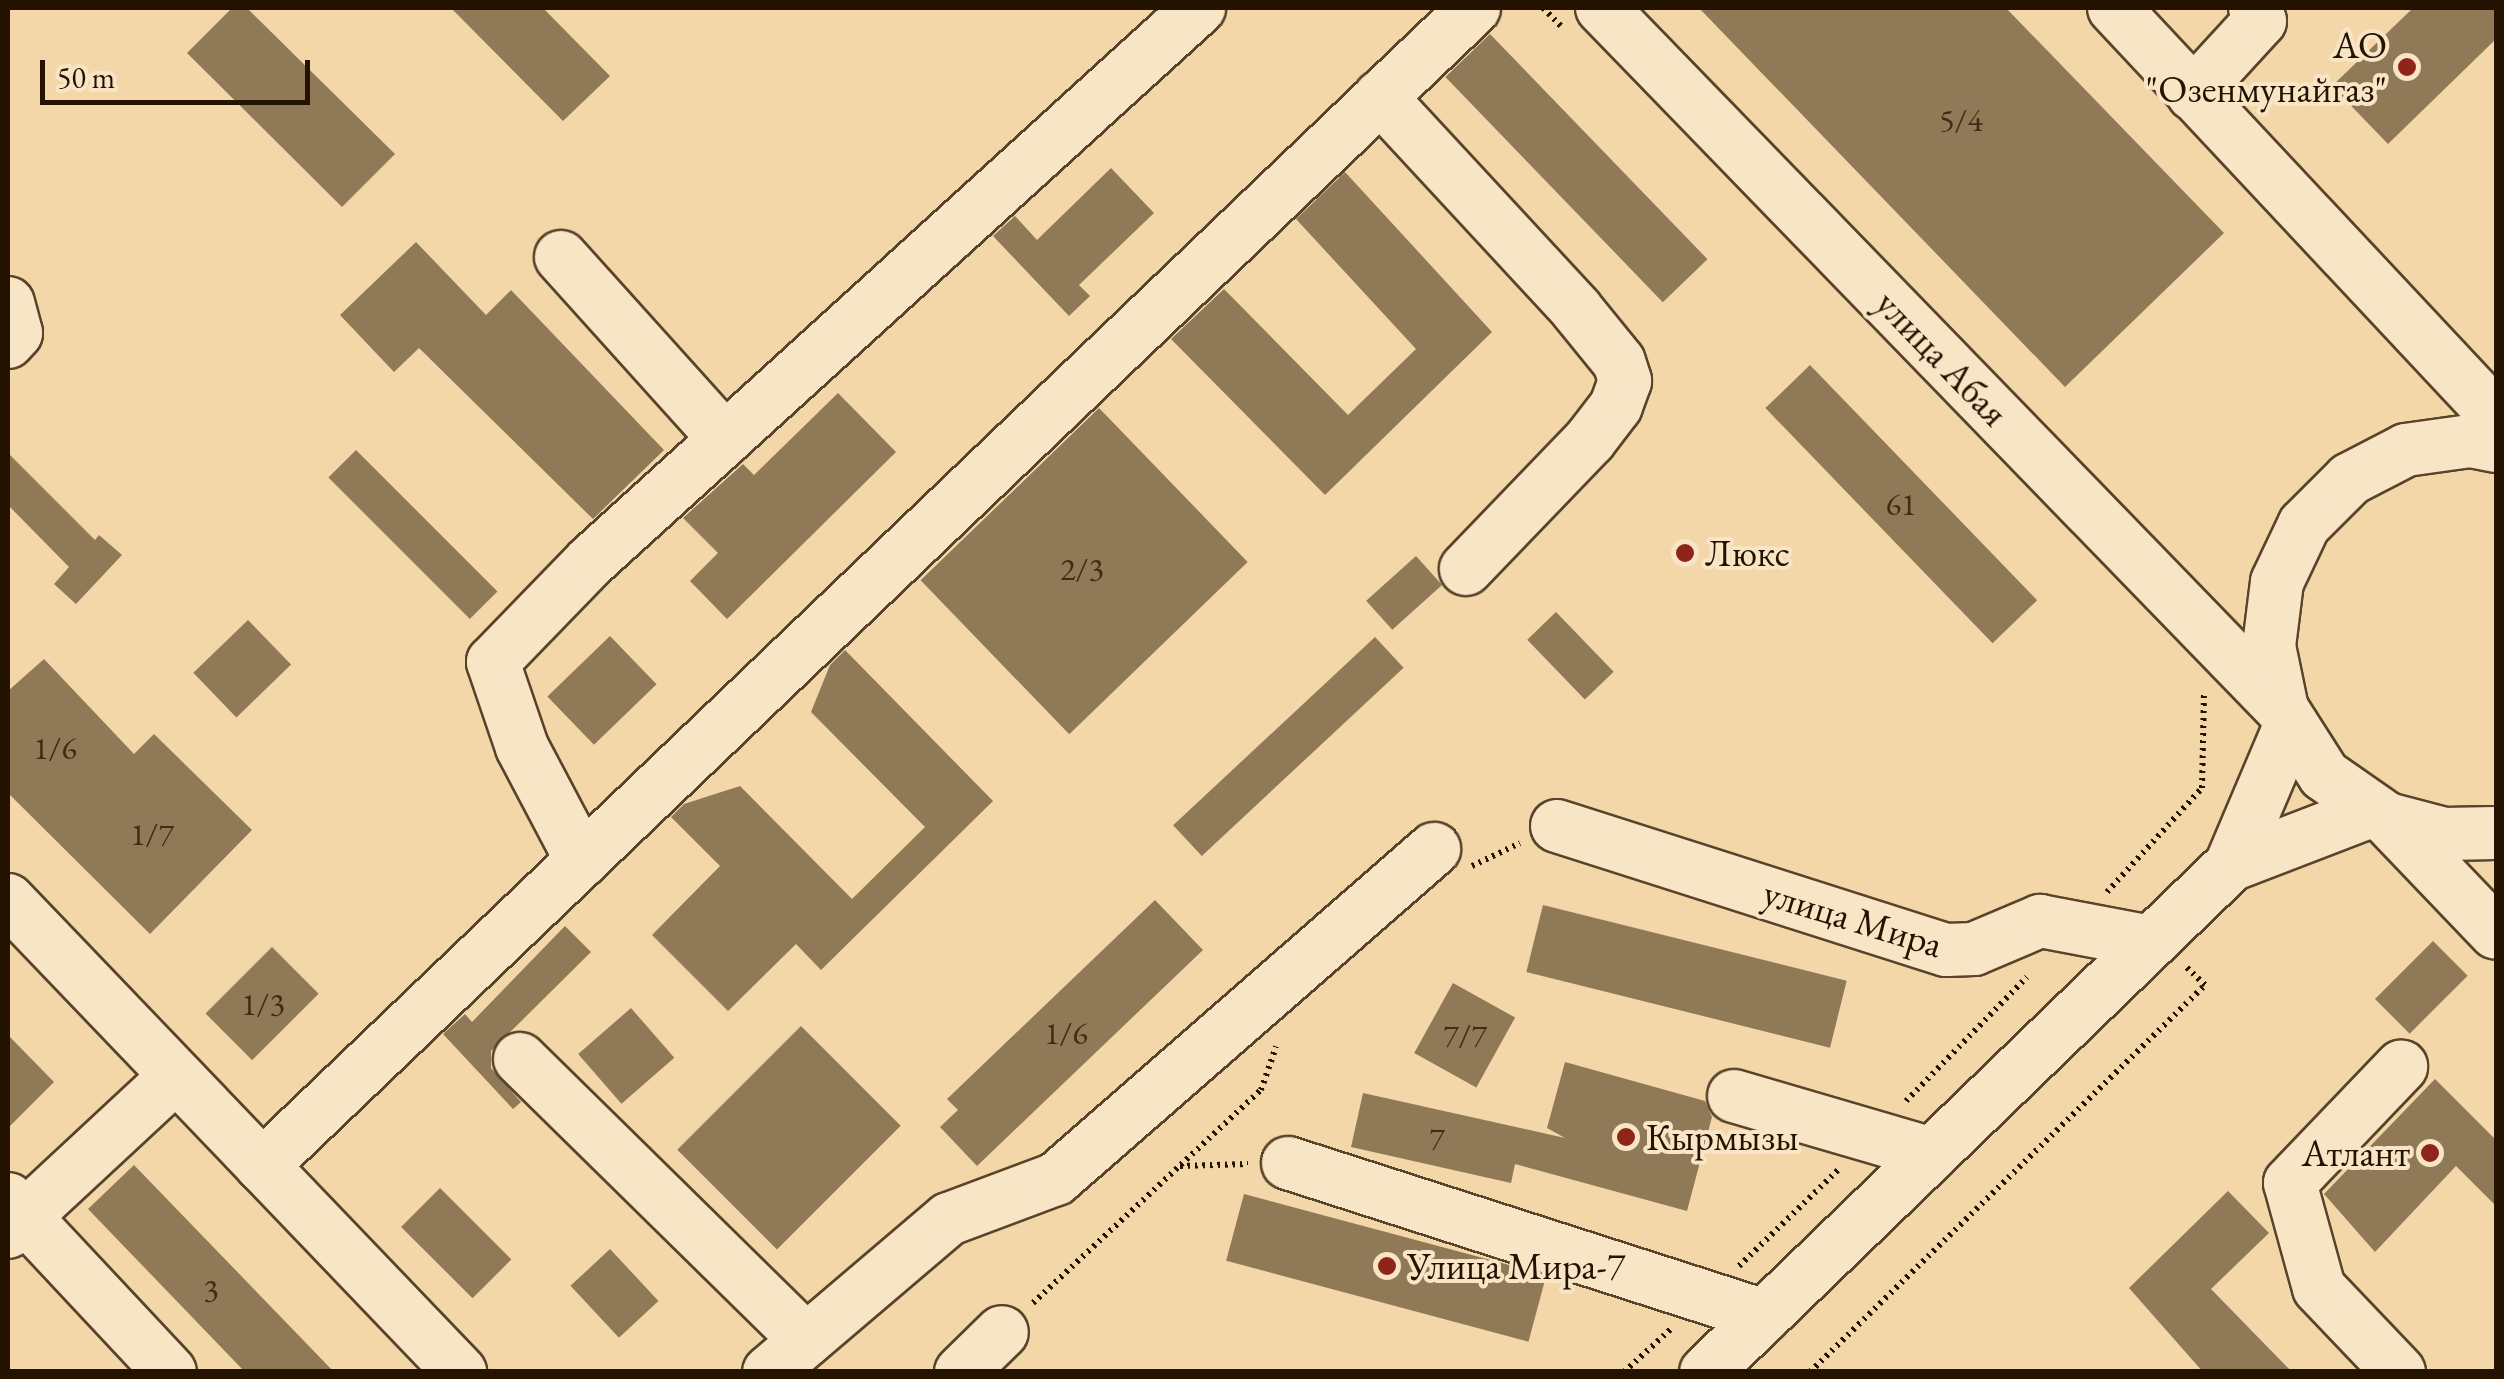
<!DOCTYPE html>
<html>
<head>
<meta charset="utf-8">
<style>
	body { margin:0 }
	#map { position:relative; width:2504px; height:1379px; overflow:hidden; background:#f3d7a8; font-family:"EB Garamond",serif }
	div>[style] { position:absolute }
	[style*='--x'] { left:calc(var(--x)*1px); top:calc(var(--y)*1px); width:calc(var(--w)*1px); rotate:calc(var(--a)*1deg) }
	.building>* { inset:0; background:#907957; transform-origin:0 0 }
	.path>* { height:6px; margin-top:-3px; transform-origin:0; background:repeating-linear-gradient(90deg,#241300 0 2.5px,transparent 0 7.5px) }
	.roads { filter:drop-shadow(2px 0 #58442a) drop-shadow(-2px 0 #58442a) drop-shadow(0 2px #58442a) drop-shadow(0 -2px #58442a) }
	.minor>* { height:52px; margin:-26px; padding:0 26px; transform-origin:26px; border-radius:26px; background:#f7e5c6 }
	.dots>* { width:28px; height:28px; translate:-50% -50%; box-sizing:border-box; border:5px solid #f7e5c6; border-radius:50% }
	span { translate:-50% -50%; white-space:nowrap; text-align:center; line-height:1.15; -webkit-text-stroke:8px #f7e5c6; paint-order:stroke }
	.number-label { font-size:32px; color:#3f2c16 }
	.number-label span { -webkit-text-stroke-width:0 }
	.poi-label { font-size:38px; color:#241300 }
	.right { translate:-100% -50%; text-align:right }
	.left { translate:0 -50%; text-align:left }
	.street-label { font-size:38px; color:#241300 }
	.frame { position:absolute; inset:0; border:10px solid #241300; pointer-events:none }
	.scale { position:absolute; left:40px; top:60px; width:270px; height:45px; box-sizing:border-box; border:5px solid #241300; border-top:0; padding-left:12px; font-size:30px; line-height:35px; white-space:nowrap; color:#241300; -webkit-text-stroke:8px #f7e5c6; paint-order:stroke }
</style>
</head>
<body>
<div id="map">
	<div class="building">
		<i style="clip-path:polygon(232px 8px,247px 8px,395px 154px,342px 207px,187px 53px)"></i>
		<i style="clip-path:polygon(451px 8px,543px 8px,610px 76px,563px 121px)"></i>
		<i style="clip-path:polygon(1699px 8px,2006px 8px,2224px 233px,2065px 387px)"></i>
		<i style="clip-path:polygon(2413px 8px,2496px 8px,2496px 39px,2388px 144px,2332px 86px)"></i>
		<i style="left:1490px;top:34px;width:313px;height:62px;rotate:46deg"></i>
		<i style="clip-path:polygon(1111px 168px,1154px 213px,1079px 285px,1090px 296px,1069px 316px,993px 236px,1015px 216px,1037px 240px)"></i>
		<i style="clip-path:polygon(1345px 172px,1492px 332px,1325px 495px,1171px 339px,1224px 289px,1348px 415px,1416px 349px,1296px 219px)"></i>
		<i style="clip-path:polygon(416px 242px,486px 315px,511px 290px,664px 450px,593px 519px,419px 348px,394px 372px,340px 315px)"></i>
		<i style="left:1810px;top:365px;width:327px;height:62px;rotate:46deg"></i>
		<i style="clip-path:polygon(838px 393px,896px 452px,727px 619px,690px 581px,718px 553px,683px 518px,743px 464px,754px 475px)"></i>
		<i style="left:1099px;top:408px;width:214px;height:248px;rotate:46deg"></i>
		<i style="left:356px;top:450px;width:200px;height:39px;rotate:45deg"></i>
		<i style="clip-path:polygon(8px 453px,95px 540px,99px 535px,122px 555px,76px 604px,54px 584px,69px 567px,8px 505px)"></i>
		<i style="left:1416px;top:556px;width:39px;height:67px;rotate:48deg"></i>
		<i style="left:1556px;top:612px;width:83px;height:40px;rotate:46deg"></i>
		<i style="left:248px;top:620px;width:62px;height:76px;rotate:46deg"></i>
		<i style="left:610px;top:636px;width:67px;height:87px;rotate:46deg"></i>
		<i style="left:1375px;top:637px;width:42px;height:276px;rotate:47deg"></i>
		<i style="clip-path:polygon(845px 650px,993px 801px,821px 970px,796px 944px,728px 1011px,652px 935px,720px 866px,671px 817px,684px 804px,740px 786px,852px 899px,925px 827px,811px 712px,830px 665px)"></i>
		<i style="clip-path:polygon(44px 659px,134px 754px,154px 734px,252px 830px,150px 934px,8px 793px,8px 691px)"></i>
		<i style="clip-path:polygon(1155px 900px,1203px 950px,977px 1166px,940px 1127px,958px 1110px,947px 1099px)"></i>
		<i style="left:1543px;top:905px;width:313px;height:69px;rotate:14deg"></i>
		<i style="clip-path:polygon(565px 926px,591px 952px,491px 1051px,491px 1068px,521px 1102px,513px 1109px,443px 1034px,465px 1014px,472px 1022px)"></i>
		<i style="left:2433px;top:941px;width:49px;height:82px;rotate:45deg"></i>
		<i style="left:272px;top:947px;width:66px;height:94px;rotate:45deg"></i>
		<i style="left:1453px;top:983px;width:71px;height:80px;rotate:29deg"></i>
		<i style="left:631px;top:1008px;width:66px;height:70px;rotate:49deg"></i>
		<i style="left:801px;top:1026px;width:141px;height:175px;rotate:45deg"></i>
		<i style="clip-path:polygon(8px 1035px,54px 1082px,8px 1128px)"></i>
		<i style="clip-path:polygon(1565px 1062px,1705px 1101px,1712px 1117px,1687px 1211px,1515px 1164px,1511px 1183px,1351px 1147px,1363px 1093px,1565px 1138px,1547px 1128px)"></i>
		<i style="clip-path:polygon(2435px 1079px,2496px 1140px,2496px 1206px,2456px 1166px,2375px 1252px,2324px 1194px)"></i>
		<i style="clip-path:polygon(134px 1165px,334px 1372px,245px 1372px,88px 1209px)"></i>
		<i style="left:440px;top:1188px;width:101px;height:55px;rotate:45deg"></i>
		<i style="clip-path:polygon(2228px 1191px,2269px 1233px,2211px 1289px,2292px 1372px,2203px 1372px,2129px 1288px)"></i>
		<i style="left:1244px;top:1194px;width:313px;height:69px;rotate:15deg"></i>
		<i style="left:610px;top:1249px;width:71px;height:54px;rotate:47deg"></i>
	</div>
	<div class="path">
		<i style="--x:1543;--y:8;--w:28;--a:45"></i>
		<i style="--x:1472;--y:866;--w:53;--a:-25.6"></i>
		<i style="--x:2107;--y:892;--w:141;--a:-47.6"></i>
		<i style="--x:2202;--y:788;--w:96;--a:-88.8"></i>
		<i style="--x:1906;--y:1101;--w:173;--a:-45.7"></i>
		<i style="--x:1180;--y:1166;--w:68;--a:-1.7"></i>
		<i style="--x:1739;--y:1266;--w:138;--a:-44.1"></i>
		<i style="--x:1033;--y:1303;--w:312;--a:-43.1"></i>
		<i style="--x:1261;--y:1090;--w:46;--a:-70.8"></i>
		<i style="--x:1624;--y:1372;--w:64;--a:-42.5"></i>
		<i style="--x:1810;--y:1372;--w:553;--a:-44.41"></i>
		<i style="--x:2205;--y:985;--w:29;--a:-136"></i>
	</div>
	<div class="roads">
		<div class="minor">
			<i style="--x:1602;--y:8;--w:977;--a:45.87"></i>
			<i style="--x:2114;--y:8;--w:559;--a:46.89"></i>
			<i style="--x:2193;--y:94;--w:99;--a:-47.5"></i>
			<i style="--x:2260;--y:21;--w:14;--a:-111"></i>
			<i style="--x:1380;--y:97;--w:289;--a:47.2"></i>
			<i style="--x:1576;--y:309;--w:68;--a:50.9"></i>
			<i style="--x:1619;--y:362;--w:20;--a:72"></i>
			<i style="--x:1625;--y:381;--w:27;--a:110"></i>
			<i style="--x:1616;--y:406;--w:43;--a:127.4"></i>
			<i style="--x:1590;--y:440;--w:179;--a:133.9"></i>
			<i style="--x:561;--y:257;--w:245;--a:48"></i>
			<i style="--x:8;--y:303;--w:31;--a:75"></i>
			<i style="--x:16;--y:333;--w:12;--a:132"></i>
			<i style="--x:2496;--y:446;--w:26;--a:-169"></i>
			<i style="--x:2470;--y:441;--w:65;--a:172"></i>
			<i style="--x:2406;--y:450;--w:63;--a:152.6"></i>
			<i style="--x:2350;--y:479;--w:65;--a:135"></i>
			<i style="--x:2304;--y:525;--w:63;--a:115.3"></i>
			<i style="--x:2277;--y:582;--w:64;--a:97.1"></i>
			<i style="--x:2269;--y:646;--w:64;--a:78.3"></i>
			<i style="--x:2282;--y:709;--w:78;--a:57.5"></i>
			<i style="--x:2324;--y:775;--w:77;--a:34.9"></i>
			<i style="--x:2387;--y:819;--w:59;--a:14.7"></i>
			<i style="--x:2444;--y:834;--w:52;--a:-1.1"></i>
			<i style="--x:2388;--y:820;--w:156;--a:46.3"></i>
			<i style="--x:1557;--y:826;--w:408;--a:17.7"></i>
			<i style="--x:1946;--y:950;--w:28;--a:-2"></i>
			<i style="--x:1974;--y:949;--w:72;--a:-23"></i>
			<i style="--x:2040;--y:921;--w:113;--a:10.7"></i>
			<i style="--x:582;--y:861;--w:129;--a:-117.8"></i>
			<i style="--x:522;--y:747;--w:90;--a:-108.8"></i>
			<i style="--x:493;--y:662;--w:141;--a:-45.9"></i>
			<i style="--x:591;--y:561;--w:822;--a:-42.29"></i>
			<i style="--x:2231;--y:865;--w:151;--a:-67"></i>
			<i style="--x:8;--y:900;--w:654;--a:46.24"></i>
			<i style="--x:520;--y:1059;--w:401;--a:44.5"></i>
			<i style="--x:1734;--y:1096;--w:206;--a:16.3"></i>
			<i style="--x:1288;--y:1163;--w:500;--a:17.8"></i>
			<i style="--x:262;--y:1166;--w:1676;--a:-43.69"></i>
			<i style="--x:8;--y:1199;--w:237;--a:46.9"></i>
			<i style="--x:8;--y:1232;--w:229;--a:-42.9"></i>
			<i style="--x:769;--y:1372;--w:236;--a:-40.4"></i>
			<i style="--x:949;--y:1219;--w:114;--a:-20.5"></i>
			<i style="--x:1056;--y:1179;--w:502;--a:-41.12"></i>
			<i style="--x:961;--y:1372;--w:57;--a:-44.3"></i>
			<i style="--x:1706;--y:1372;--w:730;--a:-44"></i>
			<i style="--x:2231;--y:865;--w:150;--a:-21.1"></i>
			<i style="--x:2399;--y:1372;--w:116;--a:-133.6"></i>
			<i style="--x:2319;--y:1288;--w:109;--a:-105.4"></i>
			<i style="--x:2290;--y:1183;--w:161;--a:-46.3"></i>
		</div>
	</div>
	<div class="dots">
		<i style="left:2407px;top:67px;background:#8f2418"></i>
		<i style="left:1685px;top:553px;background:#8f2418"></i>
		<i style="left:1626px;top:1137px;background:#8f2418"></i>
		<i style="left:2430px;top:1153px;background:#8f2418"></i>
		<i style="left:1387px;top:1266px;background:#8f2418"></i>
	</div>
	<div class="number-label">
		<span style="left:1961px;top:120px">5/4</span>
		<span style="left:1901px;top:504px">61</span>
		<span style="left:1082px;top:569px">2/3</span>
		<span style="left:55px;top:748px">1/6</span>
		<span style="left:152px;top:834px">1/7</span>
		<span style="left:263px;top:1004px">1/3</span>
		<span style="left:1066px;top:1033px">1/6</span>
		<span style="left:1465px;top:1035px">7/7</span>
		<span style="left:1437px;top:1138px">7</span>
		<span style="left:211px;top:1290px">3</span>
	</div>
	<div class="poi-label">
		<span class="right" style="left:2387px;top:67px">АО<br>"Озенмунайгаз"</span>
		<span class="left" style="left:1705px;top:553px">Люкс</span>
		<span class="left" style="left:1646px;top:1137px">Кырмызы</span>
		<span class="right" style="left:2410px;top:1153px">Атлант</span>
		<span class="left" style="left:1407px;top:1266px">Улица Мира-7</span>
	</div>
	<div class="street-label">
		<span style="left:1942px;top:358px;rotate:46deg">улица Абая</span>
		<span style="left:1853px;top:918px;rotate:17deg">улица Мира</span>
	</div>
	<div class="frame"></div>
	<div class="scale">50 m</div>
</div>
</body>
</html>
